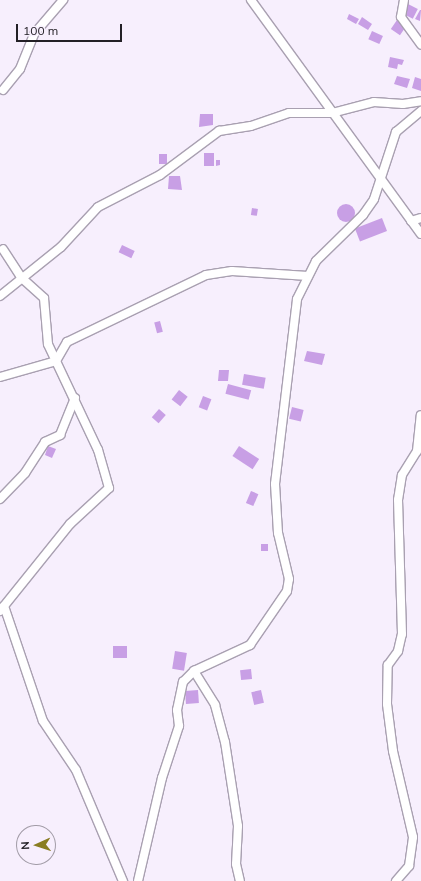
<!DOCTYPE html>
<html>
<head>
<meta charset="utf-8">
<style>
	body { margin:0 }
	#map { position:relative; width:421px; height:881px; overflow:hidden; background:#f7effd; font-family:Mulish,sans-serif }
	div>[style] { position:absolute }
	[style*='--x'] { left:calc(var(--x)*1px); top:calc(var(--y)*1px); width:calc(var(--w)*1px); rotate:calc(var(--a)*1deg) }
	.building>* { inset:0; background:#c89fe5; transform-origin:0 0 }
	.round { border-radius:50% }
	.roads { filter:drop-shadow(1px 0 #a9a0b1) drop-shadow(-1px 0 #a9a0b1) drop-shadow(0 1px #a9a0b1) drop-shadow(0 -1px #a9a0b1) }
	.minor>* { height:8px; margin:-4px; padding:0 4px; transform-origin:4px; border-radius:4px; background:#fff }
	span { translate:-50% -50%; white-space:nowrap; text-align:center; line-height:1.15; -webkit-text-stroke:3px #f7effd; paint-order:stroke }
	.north { position:absolute; left:16px; top:825px; width:40px; height:40px; box-sizing:border-box; background:#f7effd; border:1px solid #a29ca7; border-radius:50%; rotate:267deg; font-size:11px; font-weight:700; line-height:16px; text-align:center; color:#232026 }
	.north::after { content:''; display:block; margin:auto; width:14px; height:18px; background:#8a7d23; clip-path:polygon(50% 0,100% 100%,50% 72%,0 100%) }
	.scale { position:absolute; left:16px; top:24px; width:106px; height:18px; box-sizing:border-box; border:2px solid #232026; border-top:0; padding-left:5px; font-size:12px; line-height:14px; white-space:nowrap; color:#232026; -webkit-text-stroke:3px #f7effd; paint-order:stroke }
</style>
</head>
<body>
<div id="map">
	<div class="building">
		<i style="left:408px;top:4px;width:11px;height:11px;rotate:27deg"></i>
		<i style="clip-path:polygon(420px 10px,421px 10px,420px 21px,415px 19px)"></i>
		<i style="clip-path:polygon(349px 14px,359px 19px,356px 24px,347px 19px)"></i>
		<i style="clip-path:polygon(362px 17px,372px 24px,368px 30px,358px 24px)"></i>
		<i style="left:397px;top:20px;width:11px;height:11px;rotate:34deg"></i>
		<i style="left:372px;top:31px;width:12px;height:9px;rotate:24deg"></i>
		<i style="clip-path:polygon(390px 57px,404px 60px,402px 65px,398px 64px,397px 69px,388px 67px)"></i>
		<i style="clip-path:polygon(397px 76px,410px 79px,407px 88px,394px 84px)"></i>
		<i style="clip-path:polygon(415px 77px,421px 79px,421px 91px,412px 88px)"></i>
		<i style="clip-path:polygon(200px 114px,213px 114px,213px 125px,199px 127px)"></i>
		<i style="left:204px;top:153px;width:10px;height:13px"></i>
		<i style="left:159px;top:154px;width:8px;height:10px"></i>
		<i style="clip-path:polygon(216px 160px,220px 160px,220px 165px,216px 166px)"></i>
		<i style="clip-path:polygon(169px 176px,180px 176px,182px 190px,168px 189px)"></i>
		<i class="round" style="left:337px;top:204px;width:18px;height:18px"></i>
		<i style="left:252px;top:208px;width:6px;height:7px;rotate:9deg"></i>
		<i style="left:382px;top:218px;width:14px;height:29px;rotate:69deg"></i>
		<i style="left:122px;top:245px;width:14px;height:8px;rotate:25deg"></i>
		<i style="left:160px;top:321px;width:11px;height:6px;rotate:75deg"></i>
		<i style="clip-path:polygon(307px 351px,325px 354px,322px 365px,304px 361px)"></i>
		<i style="clip-path:polygon(219px 370px,229px 370px,228px 381px,218px 381px)"></i>
		<i style="left:244px;top:374px;width:22px;height:11px;rotate:10deg"></i>
		<i style="left:228px;top:384px;width:24px;height:10px;rotate:15deg"></i>
		<i style="left:179px;top:390px;width:11px;height:12px;rotate:38deg"></i>
		<i style="left:203px;top:396px;width:9px;height:12px;rotate:21deg"></i>
		<i style="left:292px;top:407px;width:12px;height:12px;rotate:14deg"></i>
		<i style="left:159px;top:409px;width:9px;height:11px;rotate:41deg"></i>
		<i style="clip-path:polygon(48px 446px,56px 449px,52px 458px,45px 455px)"></i>
		<i style="left:239px;top:446px;width:24px;height:12px;rotate:33deg"></i>
		<i style="left:251px;top:491px;width:8px;height:13px;rotate:23deg"></i>
		<i style="left:261px;top:544px;width:7px;height:7px"></i>
		<i style="left:127px;top:646px;width:12px;height:14px;rotate:90deg"></i>
		<i style="left:175px;top:651px;width:12px;height:18px;rotate:9deg"></i>
		<i style="left:251px;top:669px;width:10px;height:11px;rotate:84deg"></i>
		<i style="left:198px;top:690px;width:13px;height:13px;rotate:86deg"></i>
		<i style="left:261px;top:690px;width:13px;height:10px;rotate:77deg"></i>
	</div>
	<div class="roads">
		<div class="minor">
			<i style="--x:251;--y:0;--w:289;--a:54"></i>
			<i style="--x:404;--y:0;--w:17;--a:100"></i>
			<i style="--x:401;--y:17;--w:34;--a:54"></i>
			<i style="--x:3;--y:90;--w:27;--a:-51"></i>
			<i style="--x:20;--y:69;--w:38;--a:-68"></i>
			<i style="--x:34;--y:34;--w:45;--a:-49.5"></i>
			<i style="--x:411;--y:221;--w:10;--a:-17"></i>
			<i style="--x:0;--y:296;--w:78;--a:-38.8"></i>
			<i style="--x:61;--y:247;--w:54;--a:-47.2"></i>
			<i style="--x:98;--y:207;--w:70;--a:-27.3"></i>
			<i style="--x:160;--y:175;--w:74;--a:-36.7"></i>
			<i style="--x:219;--y:131;--w:32;--a:-9"></i>
			<i style="--x:251;--y:126;--w:40;--a:-18.9"></i>
			<i style="--x:289;--y:113;--w:43;--a:0"></i>
			<i style="--x:332;--y:113;--w:43;--a:-14.7"></i>
			<i style="--x:374;--y:102;--w:29;--a:4"></i>
			<i style="--x:403;--y:104;--w:18;--a:-9"></i>
			<i style="--x:0;--y:377;--w:58;--a:-15.9"></i>
			<i style="--x:56;--y:361;--w:22;--a:-60"></i>
			<i style="--x:67;--y:342;--w:154;--a:-25.7"></i>
			<i style="--x:206;--y:275;--w:26;--a:-9"></i>
			<i style="--x:232;--y:271;--w:76;--a:3.8"></i>
			<i style="--x:0;--y:499;--w:36;--a:-46"></i>
			<i style="--x:25;--y:473;--w:37;--a:-57"></i>
			<i style="--x:45;--y:442;--w:17;--a:-25"></i>
			<i style="--x:60;--y:435;--w:40;--a:-68"></i>
			<i style="--x:4;--y:606;--w:121;--a:71.3"></i>
			<i style="--x:43;--y:721;--w:59;--a:56"></i>
			<i style="--x:76;--y:770;--w:121;--a:67.1"></i>
			<i style="--x:0;--y:611;--w:112;--a:-51.2"></i>
			<i style="--x:70;--y:524;--w:53;--a:-42.7"></i>
			<i style="--x:109;--y:488;--w:40;--a:-106"></i>
			<i style="--x:98;--y:450;--w:117;--a:-115.3"></i>
			<i style="--x:48;--y:344;--w:46;--a:-95"></i>
			<i style="--x:44;--y:298;--w:31;--a:-138"></i>
			<i style="--x:21;--y:277;--w:33;--a:-123"></i>
			<i style="--x:194;--y:671;--w:40;--a:58"></i>
			<i style="--x:215;--y:705;--w:38;--a:75"></i>
			<i style="--x:225;--y:742;--w:85;--a:81.2"></i>
			<i style="--x:238;--y:826;--w:38;--a:93"></i>
			<i style="--x:236;--y:864;--w:17;--a:77"></i>
			<i style="--x:138;--y:881;--w:106;--a:-76.9"></i>
			<i style="--x:162;--y:778;--w:55;--a:-71.9"></i>
			<i style="--x:179;--y:726;--w:16;--a:-97"></i>
			<i style="--x:177;--y:710;--w:29;--a:-78"></i>
			<i style="--x:183;--y:682;--w:16;--a:-45"></i>
			<i style="--x:194;--y:671;--w:62;--a:-24.9"></i>
			<i style="--x:250;--y:645;--w:65;--a:-55.6"></i>
			<i style="--x:287;--y:591;--w:12;--a:-81"></i>
			<i style="--x:289;--y:579;--w:47;--a:-103.4"></i>
			<i style="--x:278;--y:533;--w:49;--a:-93.5"></i>
			<i style="--x:275;--y:484;--w:186;--a:-83.2"></i>
			<i style="--x:297;--y:299;--w:42;--a:-63.4"></i>
			<i style="--x:316;--y:261;--w:66;--a:-44.4"></i>
			<i style="--x:363;--y:215;--w:19;--a:-55"></i>
			<i style="--x:374;--y:199;--w:71;--a:-71.8"></i>
			<i style="--x:396;--y:132;--w:33;--a:-40"></i>
			<i style="--x:396;--y:881;--w:20;--a:-49"></i>
			<i style="--x:409;--y:866;--w:29;--a:-82"></i>
			<i style="--x:413;--y:837;--w:88;--a:-103.1"></i>
			<i style="--x:393;--y:751;--w:47;--a:-97.3"></i>
			<i style="--x:387;--y:704;--w:39;--a:-89"></i>
			<i style="--x:388;--y:665;--w:17;--a:-54"></i>
			<i style="--x:398;--y:651;--w:17;--a:-77"></i>
			<i style="--x:402;--y:634;--w:134;--a:-91.7"></i>
			<i style="--x:398;--y:500;--w:25;--a:-81"></i>
			<i style="--x:402;--y:475;--w:28;--a:-58"></i>
			<i style="--x:417;--y:451;--w:36;--a:-84"></i>
		</div>
	</div>
	<div class="north">N</div>
	<div class="scale">100 m</div>
</div>
</body>
</html>
